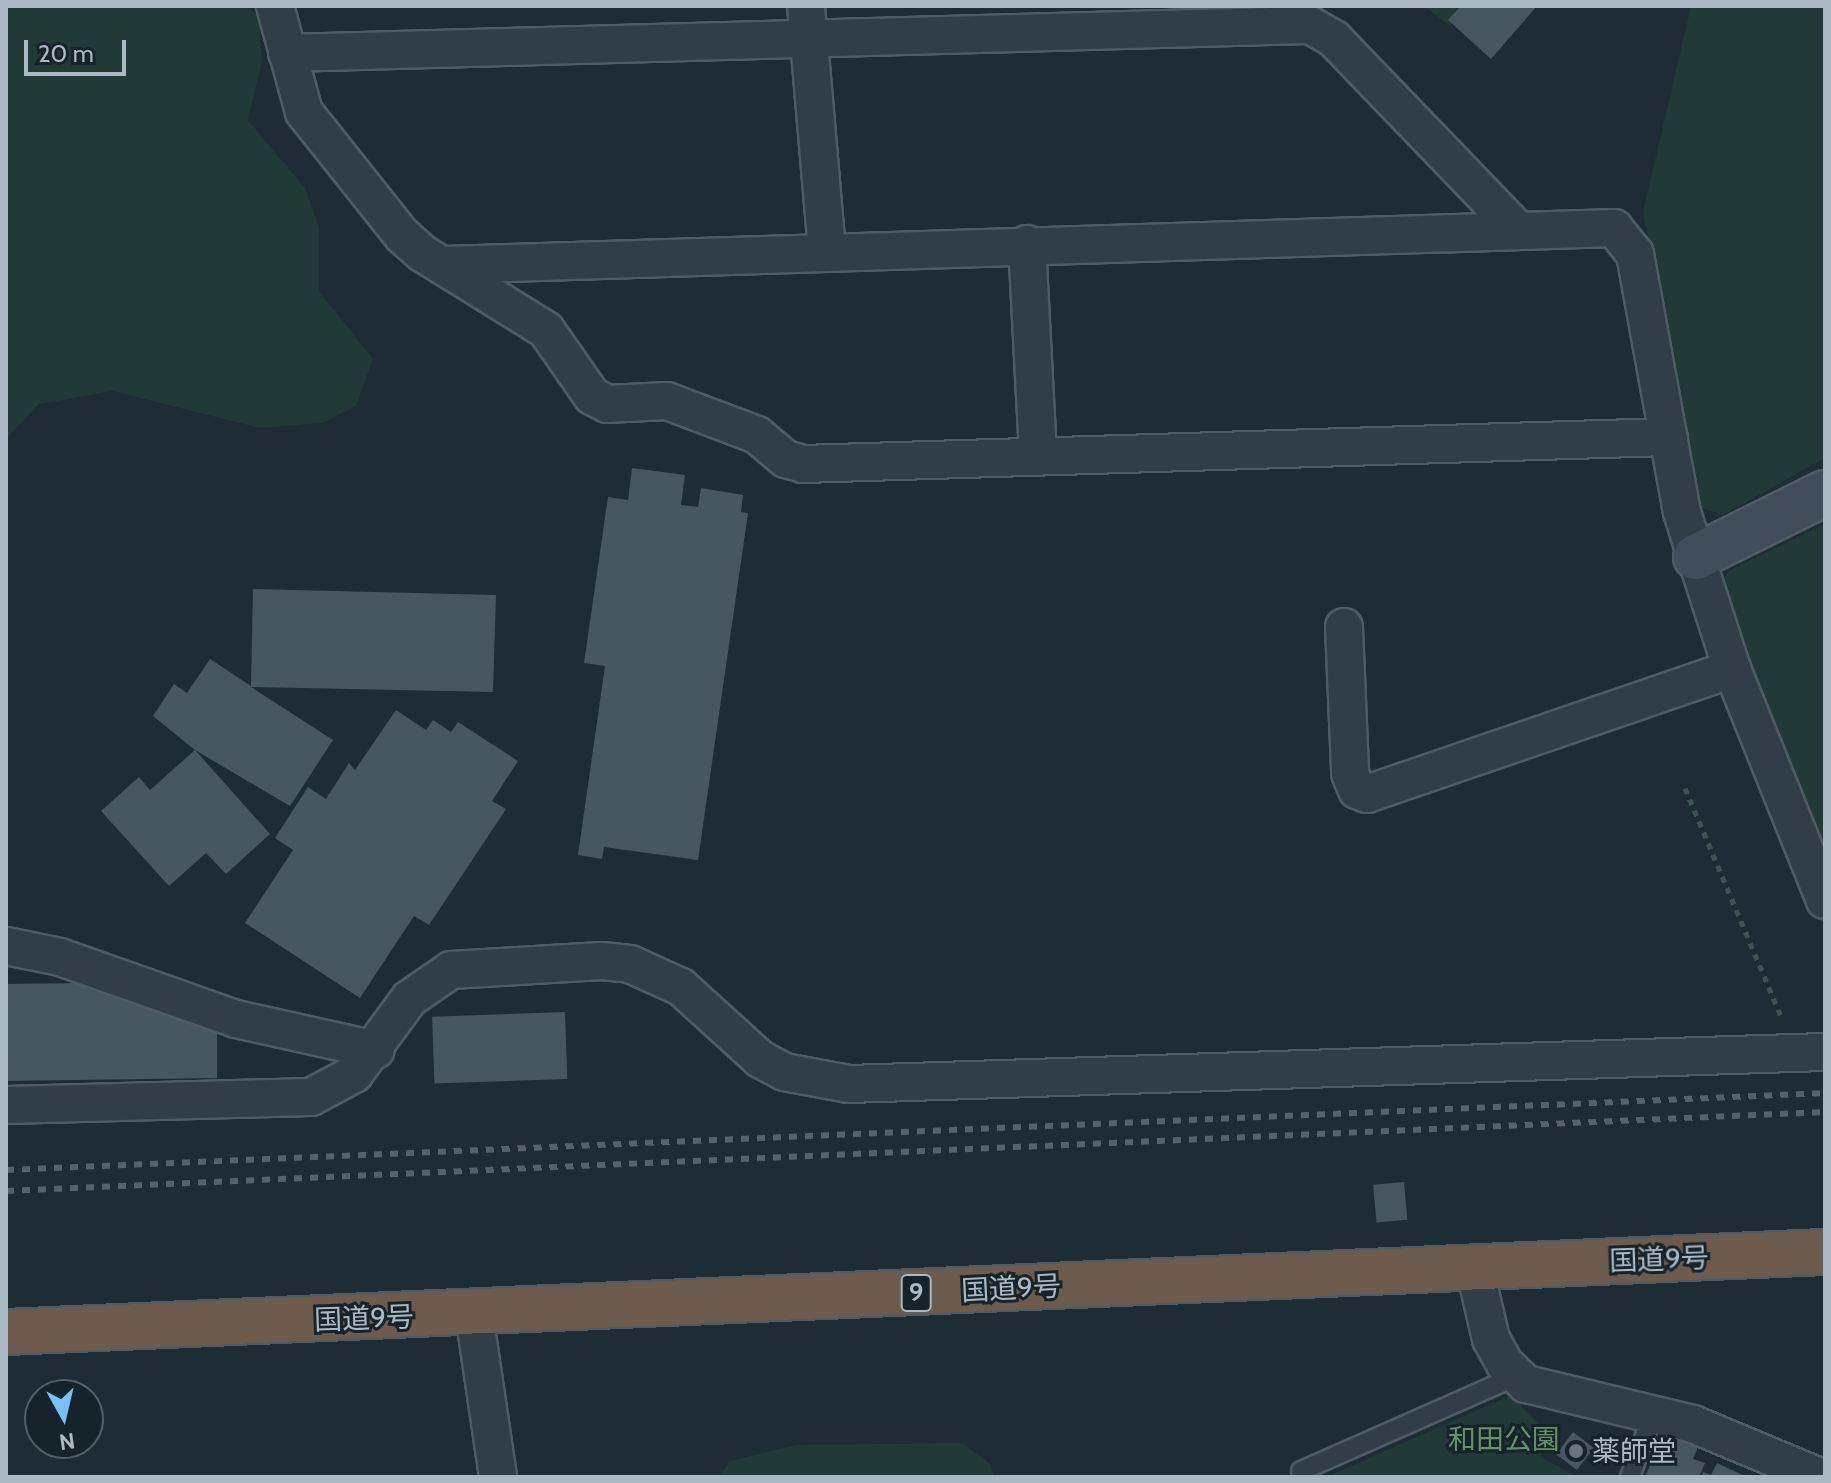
<!DOCTYPE html>
<html>
<head>
<meta charset="utf-8">
<style>
	body { margin:0 }
	#map { position:relative; width:1831px; height:1483px; overflow:hidden; background:#1e2c36; font-family:Cabin,"Noto Sans JP",sans-serif }
	div>[style] { position:absolute }
	[style*='--x'] { left:calc(var(--x)*1px); top:calc(var(--y)*1px); width:calc(var(--w)*1px); rotate:calc(var(--a)*1deg) }
	.green>* { inset:0; background:#213937 }
	.building>* { inset:0; background:#465762; transform-origin:0 0 }
	.path>* { height:5px; margin-top:-2.5px; transform-origin:0; background:repeating-linear-gradient(90deg,#3e5453 0 6px,transparent 0 12px) }
	.roads { filter:drop-shadow(2px 0 #4f5c65) drop-shadow(-2px 0 #4f5c65) drop-shadow(0 2px #4f5c65) drop-shadow(0 -2px #4f5c65) }
	.lane>* { height:18px; margin:-9px; padding:0 9px; transform-origin:9px; border-radius:9px; background:#323e47 }
	.street>* { height:36px; margin:-18px; padding:0 18px; transform-origin:18px; border-radius:18px; background:#323e47 }
	.secondary>* { height:44px; margin:-22px; padding:0 22px; transform-origin:22px; border-radius:22px; background:#3f4e5a }
	.highway>* { height:44px; margin:-22px; padding:0 22px; transform-origin:22px; border-radius:22px; background:#6d5c4e }
	.rail>* { height:6px; margin-top:-3px; transform-origin:0; background:repeating-linear-gradient(90deg,#53636e 0 8px,transparent 0 16px) }
	.dots>* { width:22px; height:22px; translate:-50% -50%; box-sizing:border-box; border:4px solid #17232b; border-radius:50% }
	span { translate:-50% -50%; white-space:nowrap; text-align:center; line-height:1.15; -webkit-text-stroke:6px #17232b; paint-order:stroke }
	.shield-label span { padding:2px 6px; background:#17232b; border:2px solid; border-radius:6px; -webkit-text-stroke-width:0 }
	.shield-label { font-size:26px; color:#abb9c4; font-weight:700 }
	.street-label { font-size:28px; color:#abb9c4 }
	.park-label { font-size:28px; color:#639466 }
	.poi-label { font-size:28px; color:#abb9c4 }
	.left { translate:0 -50%; text-align:left }
	.frame { position:absolute; inset:0; border:8px solid #abb9c4; pointer-events:none }
	.north { position:absolute; left:24px; top:1379px; width:80px; height:80px; box-sizing:border-box; background:#17232b; border:2px solid #525f68; border-radius:50%; rotate:172deg; font-size:22px; font-weight:700; line-height:32px; text-align:center; color:#abb9c4 }
	.north::after { content:''; display:block; margin:auto; width:28px; height:36px; background:#79c0fb; clip-path:polygon(50% 0,100% 100%,50% 72%,0 100%) }
	.scale { position:absolute; left:24px; top:40px; width:102px; height:36px; box-sizing:border-box; border:4px solid #abb9c4; border-top:0; padding-left:10px; font-size:24px; line-height:28px; white-space:nowrap; color:#abb9c4; -webkit-text-stroke:6px #17232b; paint-order:stroke }
</style>
</head>
<body>
<div id="map">
	<div class="green">
		<i style="clip-path:polygon(6px 6px,245px 6px,259px 16px,262px 61px,248px 120px,305px 188px,319px 227px,319px 291px,373px 359px,356px 406px,322px 423px,260px 428px,113px 391px,39px 404px,6px 439px)"></i>
		<i style="clip-path:polygon(1424px 6px,1467px 6px,1450px 26px)"></i>
		<i style="clip-path:polygon(1691px 6px,1825px 6px,1825px 458px,1723px 515px,1698px 507px,1643px 212px)"></i>
		<i style="clip-path:polygon(1825px 524px,1825px 868px,1716px 592px,1728px 571px)"></i>
		<i style="clip-path:polygon(1511px 1395px,1550px 1436px,1540px 1457px,1578px 1477px,1326px 1477px)"></i>
		<i style="clip-path:polygon(963px 1443px,990px 1464px,995px 1477px,719px 1477px,729px 1461px,796px 1445px)"></i>
	</div>
	<div class="building">
		<i style="clip-path:polygon(1461px 6px,1537px 6px,1491px 59px,1448px 20px)"></i>
		<i style="clip-path:polygon(632px 468px,685px 475px,681px 505px,698px 507px,701px 488px,743px 495px,741px 512px,748px 513px,698px 860px,604px 847px,602px 859px,578px 855px,605px 666px,584px 663px,608px 497px,628px 500px)"></i>
		<i style="clip-path:polygon(253px 589px,496px 595px,493px 692px,251px 687px,333px 740px,290px 806px,195px 750px,153px 716px,174px 684px,187px 693px,210px 659px,251px 686px)"></i>
		<i style="clip-path:polygon(396px 710px,426px 730px,433px 720px,451px 732px,458px 722px,518px 761px,492px 801px,506px 809px,429px 925px,414px 916px,360px 998px,245px 923px,293px 850px,275px 838px,308px 787px,326px 799px,349px 763px,355px 770px)"></i>
		<i style="clip-path:polygon(195px 750px,270px 834px,226px 874px,206px 853px,169px 886px,101px 811px,139px 777px,150px 790px)"></i>
		<i style="clip-path:polygon(88px 983px,217px 1015px,217px 1078px,6px 1081px,6px 984px)"></i>
		<i style="left:565px;top:1012px;width:67px;height:133px;rotate:88deg"></i>
		<i style="left:1404px;top:1182px;width:38px;height:31px;rotate:85deg"></i>
		<i style="clip-path:polygon(1665px 1430px,1699px 1444px,1693px 1459px,1705px 1463px,1699px 1477px,1645px 1477px)"></i>
		<i style="left:1573px;top:1432px;width:26px;height:28px;rotate:37deg"></i>
		<i style="clip-path:polygon(1717px 1463px,1747px 1477px,1701px 1477px,1703px 1472px,1711px 1475px)"></i>
	</div>
	<div class="path">
		<i style="--x:1685;--y:788;--w:251;--a:67.2"></i>
	</div>
	<div class="roads">
		<div class="lane">
			<i style="--x:1301;--y:1471;--w:235;--a:-23.8"></i>
			<i style="--x:1630;--y:1477;--w:67;--a:-69.9"></i>
		</div>
		<div class="street">
			<i style="--x:275;--y:6;--w:110;--a:74.7"></i>
			<i style="--x:304;--y:112;--w:157;--a:51.5"></i>
			<i style="--x:402;--y:235;--w:27;--a:42"></i>
			<i style="--x:422;--y:253;--w:146;--a:31.8"></i>
			<i style="--x:546;--y:330;--w:80;--a:55.1"></i>
			<i style="--x:592;--y:396;--w:17;--a:28"></i>
			<i style="--x:607;--y:404;--w:60;--a:-2.9"></i>
			<i style="--x:667;--y:401;--w:96;--a:20.7"></i>
			<i style="--x:757;--y:435;--w:38;--a:40"></i>
			<i style="--x:786;--y:459;--w:18;--a:16"></i>
			<i style="--x:803;--y:464;--w:866;--a:-1.79"></i>
			<i style="--x:806;--y:6;--w:247;--a:85.1"></i>
			<i style="--x:287;--y:53;--w:1023;--a:-1.57"></i>
			<i style="--x:1310;--y:25;--w:28;--a:30"></i>
			<i style="--x:1334;--y:39;--w:262;--a:46.1"></i>
			<i style="--x:1027;--y:244;--w:212;--a:87"></i>
			<i style="--x:445;--y:265;--w:1170;--a:-1.81"></i>
			<i style="--x:1614;--y:228;--w:33;--a:51"></i>
			<i style="--x:1635;--y:254;--w:262;--a:79.7"></i>
			<i style="--x:1682;--y:512;--w:47;--a:72.7"></i>
			<i style="--x:1696;--y:557;--w:118;--a:72.2"></i>
			<i style="--x:1732;--y:669;--w:249;--a:68.1"></i>
			<i style="--x:1344;--y:627;--w:146;--a:87.6"></i>
			<i style="--x:1350;--y:773;--w:18;--a:68"></i>
			<i style="--x:1357;--y:790;--w:11;--a:22"></i>
			<i style="--x:1367;--y:794;--w:386;--a:-18.9"></i>
			<i style="--x:6;--y:946;--w:55;--a:11.5"></i>
			<i style="--x:60;--y:957;--w:187;--a:19.4"></i>
			<i style="--x:236;--y:1019;--w:143;--a:12.5"></i>
			<i style="--x:6;--y:1105;--w:305;--a:-1.5"></i>
			<i style="--x:311;--y:1097;--w:49;--a:-28.1"></i>
			<i style="--x:354;--y:1074;--w:93;--a:-53.7"></i>
			<i style="--x:409;--y:999;--w:51;--a:-34.6"></i>
			<i style="--x:451;--y:970;--w:151;--a:-3.4"></i>
			<i style="--x:602;--y:961;--w:28;--a:6"></i>
			<i style="--x:630;--y:964;--w:56;--a:24.3"></i>
			<i style="--x:681;--y:987;--w:107;--a:42.3"></i>
			<i style="--x:760;--y:1059;--w:27;--a:28"></i>
			<i style="--x:784;--y:1072;--w:66;--a:10.5"></i>
			<i style="--x:849;--y:1084;--w:977;--a:-1.88"></i>
			<i style="--x:1474;--y:1266;--w:75;--a:76.9"></i>
			<i style="--x:1491;--y:1339;--w:29;--a:61"></i>
			<i style="--x:1505;--y:1364;--w:29;--a:44"></i>
			<i style="--x:1526;--y:1384;--w:172;--a:13.5"></i>
			<i style="--x:1693;--y:1424;--w:138;--a:22.7"></i>
			<i style="--x:474;--y:1314;--w:165;--a:81.6"></i>
		</div>
		<div class="secondary">
			<i style="--x:1696;--y:557;--w:144;--a:-26.4"></i>
		</div>
		<div class="highway">
			<i style="--x:6;--y:1332;--w:1821;--a:-2.52"></i>
		</div>
	</div>
	<div class="rail">
		<i style="--x:6;--y:1170;--w:1821;--a:-2.42"></i>
		<i style="--x:6;--y:1191;--w:1821;--a:-2.49"></i>
	</div>
	<div class="dots">
		<i style="left:1576px;top:1451px;background:#6b7280"></i>
	</div>
	<div class="shield-label">
		<span style="left:916px;top:1293px">9</span>
	</div>
	<div class="street-label">
		<span style="left:1659px;top:1259px;rotate:-2deg">国道9号</span>
		<span style="left:1011px;top:1288px;rotate:-3deg">国道9号</span>
		<span style="left:364px;top:1318px;rotate:-2deg">国道9号</span>
	</div>
	<div class="park-label">
		<span style="left:1504px;top:1439px">和田公園</span>
	</div>
	<div class="poi-label">
		<span class="left" style="left:1592px;top:1451px">薬師堂</span>
	</div>
	<div class="frame"></div>
	<div class="north">N</div>
	<div class="scale">20 m</div>
</div>
</body>
</html>
